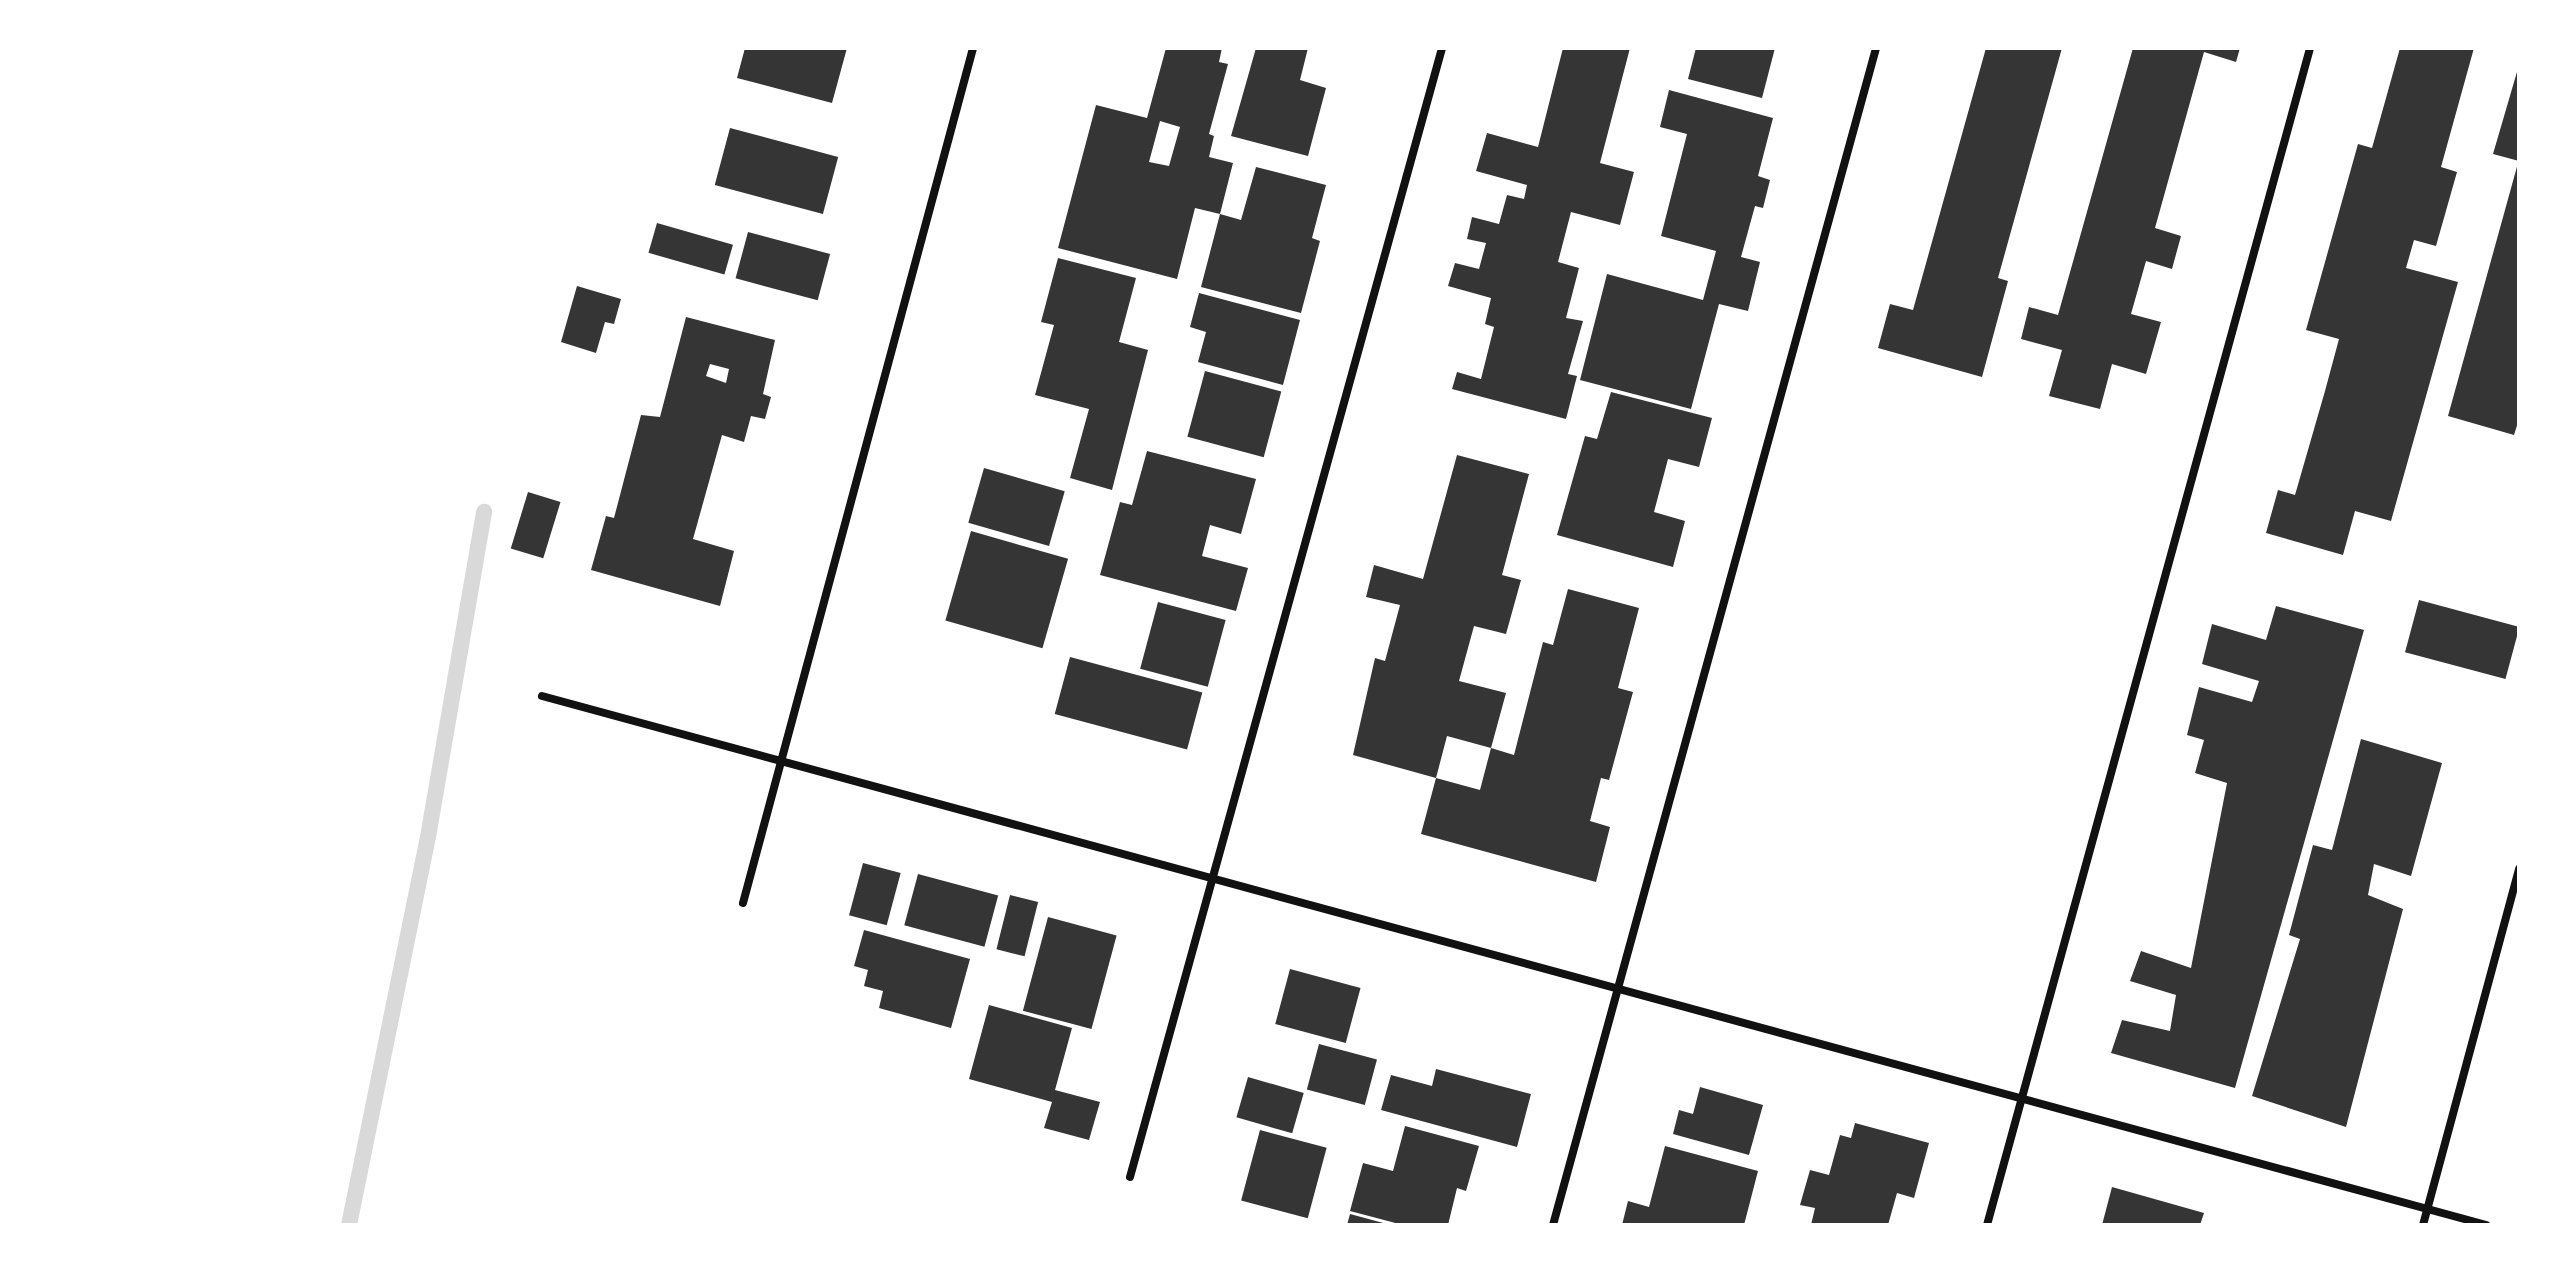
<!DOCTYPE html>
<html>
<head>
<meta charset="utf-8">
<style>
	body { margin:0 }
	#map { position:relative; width:2567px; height:1273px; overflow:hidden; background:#fff; font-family:"Libre Baskerville",serif }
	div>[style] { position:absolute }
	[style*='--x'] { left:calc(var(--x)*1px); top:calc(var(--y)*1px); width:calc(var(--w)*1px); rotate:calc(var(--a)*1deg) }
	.stream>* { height:16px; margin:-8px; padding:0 8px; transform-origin:8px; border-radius:8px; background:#d9d9d9 }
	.building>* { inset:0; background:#353535; transform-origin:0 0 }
	.minor>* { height:8px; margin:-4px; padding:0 4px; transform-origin:4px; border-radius:4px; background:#111 }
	span { translate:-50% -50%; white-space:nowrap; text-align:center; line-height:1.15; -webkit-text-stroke:7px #fff; paint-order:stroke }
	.frame { position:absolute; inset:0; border:50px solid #fff; pointer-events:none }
</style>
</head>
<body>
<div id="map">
	<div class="stream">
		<i style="--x:349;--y:1225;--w:402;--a:-78.5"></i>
		<i style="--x:429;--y:831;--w:324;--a:-80.2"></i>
	</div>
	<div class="building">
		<i style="clip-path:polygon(745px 48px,847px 48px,832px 103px,737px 78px)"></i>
		<i style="clip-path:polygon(evenodd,1166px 48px,1222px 48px,1219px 62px,1228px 64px,1209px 134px,1214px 136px,1209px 157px,1233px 163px,1220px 214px,1241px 220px,1256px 167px,1326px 185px,1312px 238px,1320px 241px,1301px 313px,1201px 287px,1220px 214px,1195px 208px,1177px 279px,1058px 248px,1096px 105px,1147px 118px,1166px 48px,1160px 121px,1180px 127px,1169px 166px,1149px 162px,1160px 121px)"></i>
		<i style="clip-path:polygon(1256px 48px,1308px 48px,1300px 80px,1326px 88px,1308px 156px,1231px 136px)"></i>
		<i style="clip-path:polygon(1563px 48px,1630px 48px,1600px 163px,1634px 172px,1620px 225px,1571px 212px,1558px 262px,1579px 268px,1566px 318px,1583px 321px,1568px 374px,1577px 376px,1566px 419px,1452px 389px,1457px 372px,1481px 379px,1494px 327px,1485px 324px,1491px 298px,1448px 286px,1455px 263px,1479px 269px,1486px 243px,1467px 239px,1472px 217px,1499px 224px,1507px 195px,1524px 199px,1527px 185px,1476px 171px,1487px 133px,1538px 147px)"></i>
		<i style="clip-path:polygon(1696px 48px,1775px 48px,1762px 98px,1688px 79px)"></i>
		<i style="clip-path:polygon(1986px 48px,2062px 48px,1998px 278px,2008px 281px,1982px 377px,1878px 348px,1890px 304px,1913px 310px)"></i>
		<i style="clip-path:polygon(2133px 48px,2240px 48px,2236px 62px,2204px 52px,2155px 228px,2181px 236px,2172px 269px,2146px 261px,2131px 314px,2161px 322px,2146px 374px,2112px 364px,2100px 409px,2049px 396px,2062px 350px,2021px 339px,2029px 307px,2058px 315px)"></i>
		<i style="clip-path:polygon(2400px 48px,2474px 48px,2441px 167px,2457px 172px,2436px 246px,2414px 240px,2406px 268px,2458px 282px,2391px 521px,2355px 511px,2343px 555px,2266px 533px,2278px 490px,2295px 495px,2325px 391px,2339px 339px,2306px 330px,2358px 144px,2372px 148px)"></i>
		<i style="clip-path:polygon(2519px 65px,2519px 161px,2493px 154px)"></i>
		<i style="clip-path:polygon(1669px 90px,1773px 118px,1758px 176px,1770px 180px,1763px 208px,1755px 206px,1741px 257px,1760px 262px,1748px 311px,1719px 304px,1691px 409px,1580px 380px,1607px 274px,1703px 300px,1716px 251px,1661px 236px,1687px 134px,1660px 127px)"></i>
		<i style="left:730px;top:128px;width:112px;height:59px;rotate:15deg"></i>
		<i style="clip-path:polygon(2518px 163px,2519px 419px,2514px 435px,2448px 416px)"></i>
		<i style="left:657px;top:223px;width:79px;height:31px;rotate:16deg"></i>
		<i style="left:748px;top:232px;width:85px;height:48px;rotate:15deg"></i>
		<i style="clip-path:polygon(1058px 258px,1136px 278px,1119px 342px,1148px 350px,1112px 490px,1070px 478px,1089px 409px,1035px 395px,1054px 325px,1041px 322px)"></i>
		<i style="clip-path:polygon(577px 286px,621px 299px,614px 324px,605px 322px,596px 353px,561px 342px)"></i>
		<i style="clip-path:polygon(1199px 293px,1300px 320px,1283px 385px,1198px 362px,1206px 332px,1190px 327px)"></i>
		<i style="clip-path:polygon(evenodd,686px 317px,775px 340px,763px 394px,771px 397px,765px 419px,751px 416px,744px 442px,722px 435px,693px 539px,734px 551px,720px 606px,591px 570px,606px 516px,614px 518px,641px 415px,660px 417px,686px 317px,710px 364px,729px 369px,726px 383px,706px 376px,710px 364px)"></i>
		<i style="left:1205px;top:371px;width:79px;height:68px;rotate:15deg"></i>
		<i style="clip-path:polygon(1611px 392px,1712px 418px,1699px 467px,1668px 459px,1654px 512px,1685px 521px,1673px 567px,1557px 535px,1585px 436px,1597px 439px)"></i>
		<i style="clip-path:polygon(1147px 451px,1256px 479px,1241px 534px,1210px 525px,1202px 556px,1248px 568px,1236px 611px,1100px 575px,1120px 502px,1132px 505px)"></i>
		<i style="clip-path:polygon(1457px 455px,1529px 474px,1502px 575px,1521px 580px,1506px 634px,1474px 626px,1459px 681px,1506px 693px,1491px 748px,1447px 736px,1436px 778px,1353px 755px,1375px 658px,1385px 661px,1400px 605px,1366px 597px,1374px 565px,1423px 579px)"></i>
		<i style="left:984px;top:468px;width:84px;height:57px;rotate:16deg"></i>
		<i style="left:528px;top:492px;width:34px;height:59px;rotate:17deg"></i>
		<i style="left:971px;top:531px;width:101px;height:93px;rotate:16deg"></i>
		<i style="clip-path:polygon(1568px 589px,1639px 608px,1618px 688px,1633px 692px,1609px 780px,1601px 778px,1590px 821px,1610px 827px,1596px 882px,1421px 834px,1436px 778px,1480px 790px,1491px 748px,1514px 755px,1543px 642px,1553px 645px)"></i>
		<i style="left:2419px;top:600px;width:104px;height:54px;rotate:15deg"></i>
		<i style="left:1158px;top:602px;width:70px;height:69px;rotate:15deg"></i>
		<i style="clip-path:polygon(2276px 606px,2364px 630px,2235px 1088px,2111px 1053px,2122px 1020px,2170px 1031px,2176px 995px,2130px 981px,2141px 951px,2191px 968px,2227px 783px,2195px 773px,2204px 740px,2187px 735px,2199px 687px,2252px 702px,2259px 681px,2202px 664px,2212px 624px,2266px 640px)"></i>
		<i style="left:1070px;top:657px;width:137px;height:59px;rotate:15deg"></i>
		<i style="clip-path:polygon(2361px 739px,2442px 763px,2411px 876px,2374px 864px,2368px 895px,2403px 909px,2346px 1127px,2252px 1096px,2300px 939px,2289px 935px,2313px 845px,2332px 850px)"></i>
		<i style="left:863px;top:863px;width:39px;height:54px;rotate:15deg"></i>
		<i style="left:918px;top:874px;width:83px;height:53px;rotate:15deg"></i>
		<i style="left:1010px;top:895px;width:29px;height:56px;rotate:14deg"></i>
		<i style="left:1048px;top:917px;width:71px;height:97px;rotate:15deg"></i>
		<i style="clip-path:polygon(864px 930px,970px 959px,951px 1028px,879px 1008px,883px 991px,864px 986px,868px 970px,854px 966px)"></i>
		<i style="left:1290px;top:969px;width:73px;height:57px;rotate:15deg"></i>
		<i style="clip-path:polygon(989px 1005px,1072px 1028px,1055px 1090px,1100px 1102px,1089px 1140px,1044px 1128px,1052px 1102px,969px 1079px)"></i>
		<i style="left:1319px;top:1044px;width:60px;height:47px;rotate:15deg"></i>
		<i style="clip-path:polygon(1436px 1069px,1531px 1094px,1517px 1147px,1381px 1110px,1391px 1075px,1432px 1086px)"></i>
		<i style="left:1248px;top:1077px;width:58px;height:42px;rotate:16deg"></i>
		<i style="clip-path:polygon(1700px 1087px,1763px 1105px,1749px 1155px,1673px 1134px,1679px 1110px,1693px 1114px)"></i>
		<i style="clip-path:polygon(1855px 1123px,1929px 1143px,1914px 1198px,1897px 1193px,1888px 1225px,1811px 1225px,1815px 1208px,1800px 1205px,1810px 1170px,1829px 1175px,1840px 1135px,1851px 1138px)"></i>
		<i style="clip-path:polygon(1405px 1126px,1479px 1146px,1466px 1191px,1457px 1188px,1448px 1225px,1403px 1225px,1350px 1211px,1363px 1163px,1393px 1171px)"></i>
		<i style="left:1260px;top:1130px;width:69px;height:73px;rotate:15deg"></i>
		<i style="clip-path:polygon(1665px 1146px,1758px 1171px,1744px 1225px,1622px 1225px,1628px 1201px,1649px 1207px)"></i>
		<i style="clip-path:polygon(2112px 1187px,2204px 1213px,2200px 1225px,2102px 1225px)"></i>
		<i style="clip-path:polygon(1350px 1214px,1387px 1224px,1387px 1225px,1347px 1225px)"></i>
	</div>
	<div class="minor">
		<i style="--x:542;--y:696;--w:2015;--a:15.22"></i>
		<i style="--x:743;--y:903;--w:885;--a:-74.94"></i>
		<i style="--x:1130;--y:1177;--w:1171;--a:-74.55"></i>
		<i style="--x:1553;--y:1225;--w:1221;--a:-74.65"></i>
		<i style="--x:1987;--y:1225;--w:1221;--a:-74.65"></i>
		<i style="--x:2423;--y:1225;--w:369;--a:-74.9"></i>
	</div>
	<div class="frame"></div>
</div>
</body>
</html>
